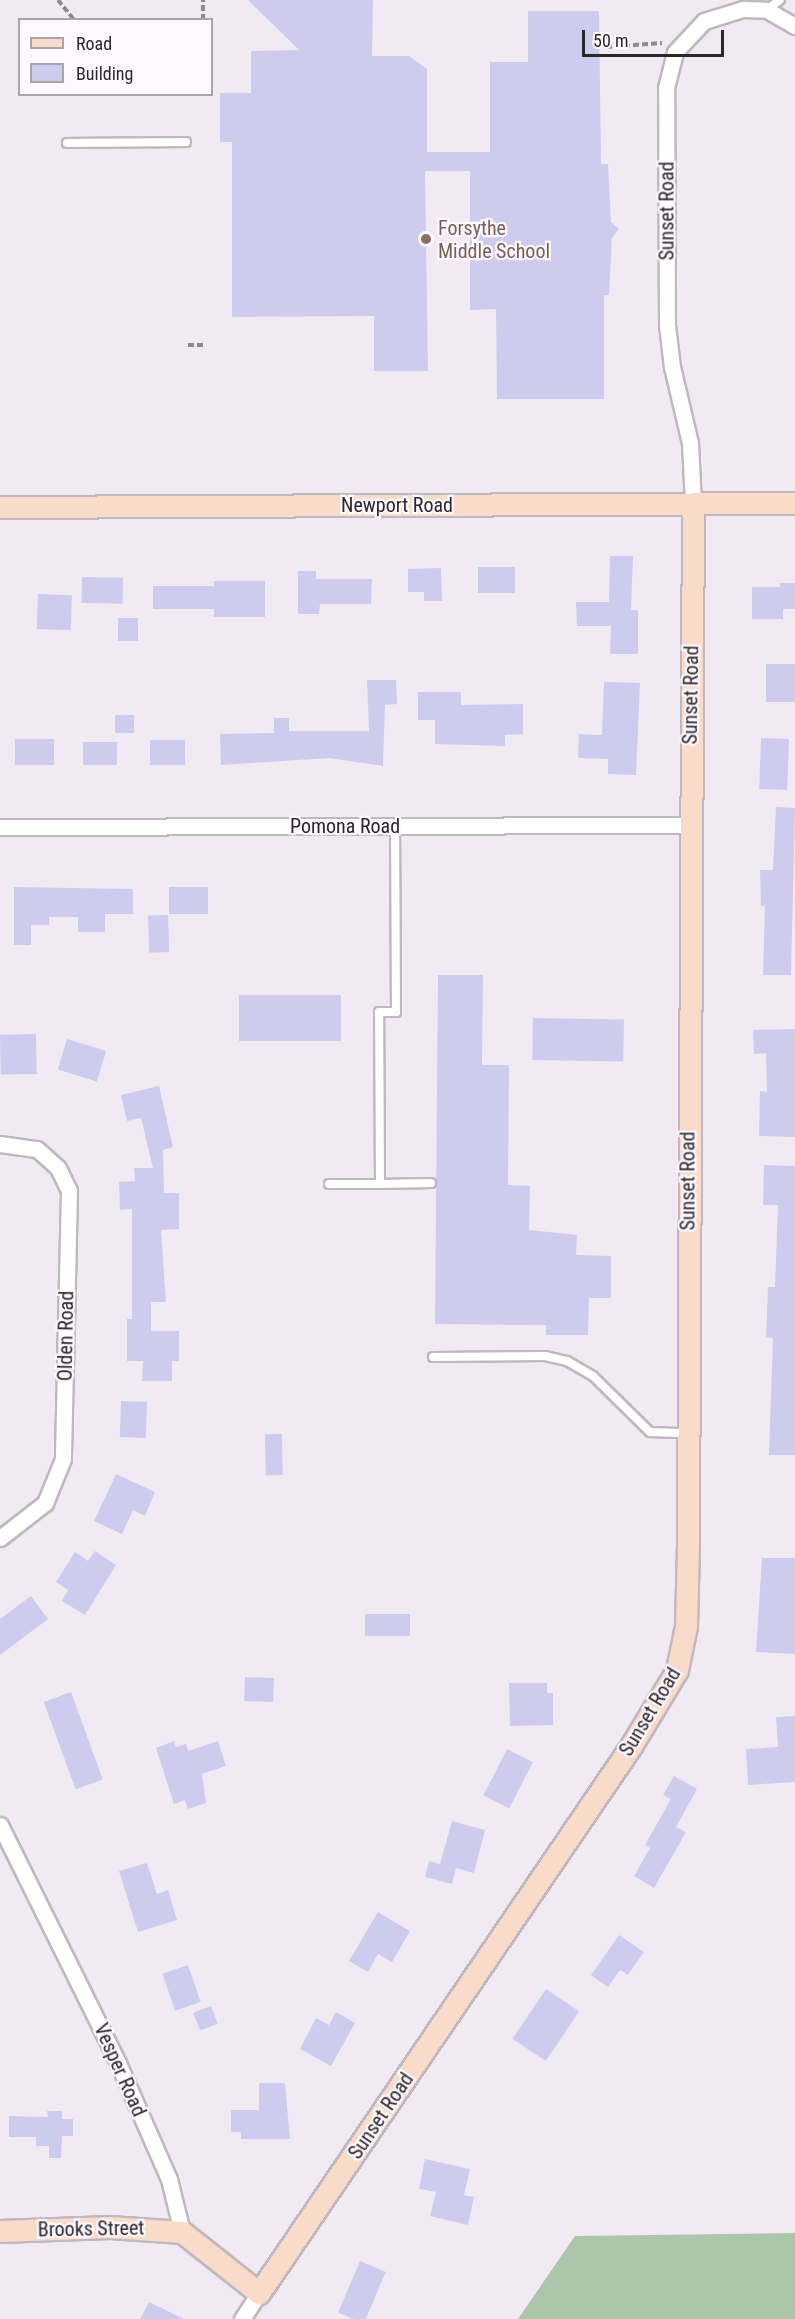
<!DOCTYPE html>
<html>
<head>
<meta charset="utf-8">
<style>
	body { margin:0 }
	#map { position:relative; width:795px; height:2319px; overflow:hidden; background:#f2eaf3; font-family:"Roboto Condensed",sans-serif }
	div>[style] { position:absolute }
	[style*='--x'] { left:calc(var(--x)*1px); top:calc(var(--y)*1px); width:calc(var(--w)*1px); rotate:calc(var(--a)*1deg) }
	.forest>* { inset:0; background:#acc6ab }
	.building>* { inset:0; background:#cdccee; transform-origin:0 0 }
	.path>* { height:4px; margin-top:-2px; transform-origin:0; background:repeating-linear-gradient(90deg,#8e898f 0 6px,transparent 0 9px) }
	.roads { filter:drop-shadow(2px 0 #c0b8c0) drop-shadow(-2px 0 #c0b8c0) drop-shadow(0 2px #c0b8c0) drop-shadow(0 -2px #c0b8c0) }
	.lane>* { height:8px; margin:-4px; padding:0 4px; transform-origin:4px; border-radius:4px; background:#fff }
	.street>* { height:15px; margin:-7.5px; padding:0 7.5px; transform-origin:7.5px; border-radius:7.5px; background:#fff }
	.secondary>* { height:21px; margin:-10.5px; padding:0 10.5px; transform-origin:10.5px; border-radius:10.5px; background:#f8dbc9 }
	.dots>* { width:16px; height:16px; translate:-50% -50%; box-sizing:border-box; border:3px solid #fff8ff; border-radius:50% }
	span { translate:-50% -50%; white-space:nowrap; text-align:center; line-height:1.15; -webkit-text-stroke:4.5px #fff8ff; paint-order:stroke }
	.street-label { font-size:20px; color:#2a272a }
	.education-label { font-size:20px; color:#785e54 }
	.left { translate:0 -50%; text-align:left }
	.legend { position:absolute; left:18px; top:18px; width:195px; height:78px; box-sizing:border-box; background:#fff8ff; border:2px solid #aaa4aa; margin:0; padding:8px 10px; list-style:none; font-size:18px; color:#2a272a }
	.legend li { display:flex; align-items:center; gap:12px; height:30px }
	.legend b { width:30px; border:2px solid #aaa4aa }
	.scale { position:absolute; left:582px; top:30px; width:142px; height:27px; box-sizing:border-box; border:3px solid #2a272a; border-top:0; padding-left:8px; font-size:18px; line-height:21px; white-space:nowrap; color:#2a272a; -webkit-text-stroke:4px #fff8ff; paint-order:stroke }
</style>
</head>
<body>
<div id="map">
	<div class="forest">
		<i style="clip-path:polygon(795px 2233px,795px 2319px,518px 2319px,575px 2236px)"></i>
	</div>
	<div class="building">
		<i style="clip-path:polygon(248px 0,373px 0,372px 56px,409px 56px,427px 69px,427px 152px,490px 152px,490px 62px,528px 62px,528px 11px,599px 11px,601px 164px,608px 164px,611px 222px,619px 229px,612px 238px,609px 295px,604px 295px,604px 399px,497px 399px,496px 309px,470px 310px,470px 171px,425px 171px,428px 371px,374px 371px,374px 316px,232px 317px,232px 142px,220px 142px,220px 93px,251px 93px,251px 51px,299px 50px)"></i>
		<i style="clip-path:polygon(610px 556px,633px 556px,631px 610px,638px 610px,638px 654px,610px 654px,611px 626px,577px 626px,576px 602px,609px 602px)"></i>
		<i style="left:478px;top:567px;width:37px;height:26px"></i>
		<i style="clip-path:polygon(441px 568px,442px 601px,424px 601px,424px 592px,408px 592px,408px 569px)"></i>
		<i style="clip-path:polygon(298px 571px,316px 571px,316px 579px,372px 579px,371px 604px,320px 604px,319px 614px,298px 614px)"></i>
		<i style="left:82px;top:577px;width:41px;height:26px;rotate:1deg"></i>
		<i style="clip-path:polygon(214px 581px,265px 581px,265px 617px,214px 617px,214px 609px,153px 609px,153px 586px,214px 586px)"></i>
		<i style="clip-path:polygon(780px 583px,795px 583px,795px 609px,783px 609px,783px 619px,752px 619px,752px 587px,780px 587px)"></i>
		<i style="left:38px;top:594px;width:34px;height:35px;rotate:2deg"></i>
		<i style="left:118px;top:618px;width:20px;height:23px"></i>
		<i style="left:766px;top:664px;width:29px;height:38px"></i>
		<i style="clip-path:polygon(367px 680px,396px 680px,397px 704px,385px 705px,383px 766px,329px 758px,221px 765px,220px 734px,274px 733px,274px 718px,289px 718px,289px 731px,369px 731px)"></i>
		<i style="clip-path:polygon(604px 682px,640px 683px,636px 775px,608px 774px,608px 759px,578px 758px,579px 734px,602px 735px)"></i>
		<i style="clip-path:polygon(418px 692px,461px 692px,461px 705px,523px 704px,523px 734px,505px 735px,505px 746px,435px 744px,435px 720px,418px 720px)"></i>
		<i style="left:134px;top:715px;width:18px;height:19px;rotate:90deg"></i>
		<i style="left:761px;top:738px;width:28px;height:51px;rotate:2deg"></i>
		<i style="left:15px;top:739px;width:39px;height:26px"></i>
		<i style="left:150px;top:740px;width:35px;height:25px"></i>
		<i style="left:83px;top:742px;width:34px;height:23px"></i>
		<i style="clip-path:polygon(776px 807px,795px 808px,791px 975px,763px 975px,765px 906px,761px 906px,760px 870px,773px 870px)"></i>
		<i style="clip-path:polygon(14px 887px,133px 889px,133px 914px,105px 914px,105px 932px,78px 932px,78px 917px,49px 917px,49px 925px,31px 925px,31px 945px,14px 945px)"></i>
		<i style="left:208px;top:887px;width:27px;height:39px;rotate:90deg"></i>
		<i style="left:168px;top:915px;width:37px;height:20px;rotate:88deg"></i>
		<i style="clip-path:polygon(438px 975px,483px 975px,482px 1065px,509px 1065px,508px 1185px,530px 1186px,529px 1230px,577px 1235px,576px 1255px,611px 1256px,611px 1298px,589px 1298px,588px 1335px,546px 1335px,546px 1325px,435px 1324px)"></i>
		<i style="left:239px;top:995px;width:102px;height:46px"></i>
		<i style="left:533px;top:1018px;width:91px;height:42px;rotate:1deg"></i>
		<i style="clip-path:polygon(795px 1029px,795px 1137px,759px 1136px,760px 1091px,767px 1092px,766px 1053px,754px 1054px,753px 1030px)"></i>
		<i style="left:36px;top:1034px;width:40px;height:36px;rotate:89deg"></i>
		<i style="left:67px;top:1039px;width:41px;height:32px;rotate:17deg"></i>
		<i style="clip-path:polygon(159px 1086px,173px 1147px,163px 1150px,164px 1193px,179px 1193px,179px 1229px,161px 1230px,166px 1302px,151px 1302px,151px 1331px,179px 1331px,179px 1361px,172px 1361px,172px 1381px,142px 1381px,143px 1361px,127px 1361px,127px 1319px,132px 1319px,132px 1209px,120px 1210px,119px 1182px,135px 1181px,134px 1168px,153px 1168px,141px 1118px,127px 1121px,121px 1095px)"></i>
		<i style="clip-path:polygon(764px 1165px,795px 1166px,795px 1455px,769px 1455px,773px 1338px,766px 1337px,768px 1287px,775px 1287px,778px 1205px,763px 1205px)"></i>
		<i style="left:121px;top:1401px;width:26px;height:36px;rotate:2deg"></i>
		<i style="left:282px;top:1434px;width:41px;height:17px;rotate:89deg"></i>
		<i style="clip-path:polygon(116px 1474px,155px 1492px,145px 1516px,133px 1510px,122px 1534px,94px 1521px)"></i>
		<i style="clip-path:polygon(95px 1551px,116px 1565px,85px 1615px,62px 1601px,68px 1590px,56px 1582px,75px 1552px,88px 1561px)"></i>
		<i style="clip-path:polygon(762px 1558px,795px 1558px,795px 1654px,756px 1652px)"></i>
		<i style="clip-path:polygon(31px 1596px,48px 1619px,0 1655px,0 1619px)"></i>
		<i style="left:365px;top:1614px;width:45px;height:22px"></i>
		<i style="left:245px;top:1677px;width:29px;height:24px;rotate:2deg"></i>
		<i style="clip-path:polygon(509px 1683px,547px 1683px,547px 1693px,553px 1693px,553px 1725px,510px 1726px)"></i>
		<i style="left:71px;top:1692px;width:93px;height:29px;rotate:70deg"></i>
		<i style="clip-path:polygon(795px 1716px,795px 1782px,748px 1785px,746px 1749px,778px 1747px,776px 1717px)"></i>
		<i style="clip-path:polygon(174px 1741px,176px 1747px,186px 1744px,188px 1751px,218px 1741px,226px 1766px,202px 1774px,206px 1803px,188px 1809px,185px 1800px,174px 1804px,156px 1748px)"></i>
		<i style="left:507px;top:1749px;width:29px;height:52px;rotate:27deg"></i>
		<i style="clip-path:polygon(674px 1776px,697px 1789px,676px 1827px,686px 1832px,654px 1888px,634px 1876px,650px 1848px,645px 1845px,671px 1799px,663px 1795px)"></i>
		<i style="clip-path:polygon(452px 1821px,485px 1830px,474px 1873px,456px 1868px,452px 1884px,425px 1877px,429px 1861px,440px 1864px)"></i>
		<i style="clip-path:polygon(147px 1863px,157px 1894px,168px 1890px,177px 1920px,138px 1932px,119px 1871px)"></i>
		<i style="clip-path:polygon(378px 1912px,410px 1931px,392px 1962px,378px 1954px,368px 1972px,349px 1961px)"></i>
		<i style="clip-path:polygon(619px 1935px,644px 1952px,628px 1975px,620px 1970px,608px 1987px,591px 1975px)"></i>
		<i style="left:188px;top:1965px;width:39px;height:27px;rotate:71deg"></i>
		<i style="left:546px;top:1989px;width:40px;height:60px;rotate:34deg"></i>
		<i style="left:211px;top:2006px;width:19px;height:19px;rotate:69deg"></i>
		<i style="clip-path:polygon(336px 2012px,355px 2023px,331px 2066px,300px 2049px,316px 2018px,329px 2025px)"></i>
		<i style="clip-path:polygon(259px 2083px,285px 2083px,290px 2139px,241px 2139px,241px 2132px,231px 2132px,231px 2110px,259px 2110px)"></i>
		<i style="clip-path:polygon(47px 2111px,62px 2111px,62px 2119px,73px 2119px,73px 2136px,62px 2136px,61px 2158px,49px 2158px,49px 2146px,36px 2146px,36px 2137px,9px 2137px,9px 2116px,48px 2117px)"></i>
		<i style="clip-path:polygon(425px 2159px,470px 2169px,464px 2195px,474px 2197px,468px 2225px,430px 2216px,436px 2192px,419px 2189px)"></i>
		<i style="left:360px;top:2261px;width:28px;height:56px;rotate:23deg"></i>
		<i style="clip-path:polygon(149px 2302px,184px 2319px,140px 2319px)"></i>
	</div>
	<div class="path">
		<i style="--x:58;--y:0;--w:26;--a:51"></i>
		<i style="--x:203;--y:20;--w:20;--a:-90"></i>
		<i style="--x:606;--y:47;--w:56;--a:-4.1"></i>
		<i style="--x:188;--y:345;--w:15;--a:0"></i>
	</div>
	<div class="roads">
		<div class="lane">
			<i style="--x:767;--y:10;--w:16;--a:-38"></i>
			<i style="--x:67;--y:143;--w:119;--a:-0.5"></i>
			<i style="--x:329;--y:1184;--w:51;--a:0"></i>
			<i style="--x:380;--y:1184;--w:172;--a:-90.3"></i>
			<i style="--x:379;--y:1012;--w:17;--a:0"></i>
			<i style="--x:396;--y:1012;--w:186;--a:-90.3"></i>
			<i style="--x:380;--y:1184;--w:51;--a:-1.1"></i>
			<i style="--x:433;--y:1357;--w:112;--a:-0.5"></i>
			<i style="--x:545;--y:1356;--w:23;--a:13"></i>
			<i style="--x:567;--y:1361;--w:30;--a:30"></i>
			<i style="--x:593;--y:1376;--w:80;--a:44.5"></i>
			<i style="--x:650;--y:1432;--w:36;--a:2"></i>
		</div>
		<div class="street">
			<i style="--x:693;--y:504;--w:61;--a:-92.8"></i>
			<i style="--x:690;--y:443;--w:78;--a:-103.3"></i>
			<i style="--x:672;--y:367;--w:42;--a:-96.8"></i>
			<i style="--x:667;--y:325;--w:237;--a:-90.2"></i>
			<i style="--x:666;--y:88;--w:37;--a:-76"></i>
			<i style="--x:675;--y:52;--w:42;--a:-46.9"></i>
			<i style="--x:704;--y:21;--w:41;--a:-17.1"></i>
			<i style="--x:743;--y:9;--w:24;--a:2"></i>
			<i style="--x:767;--y:10;--w:32;--a:30"></i>
			<i style="--x:0;--y:827;--w:689;--a:-0.17"></i>
			<i style="--x:0;--y:1144;--w:37;--a:8"></i>
			<i style="--x:37;--y:1149;--w:28;--a:42"></i>
			<i style="--x:58;--y:1168;--w:25;--a:64"></i>
			<i style="--x:69;--y:1191;--w:268;--a:91.3"></i>
			<i style="--x:63;--y:1459;--w:48;--a:112.2"></i>
			<i style="--x:45;--y:1503;--w:57;--a:142.1"></i>
			<i style="--x:0;--y:1825;--w:266;--a:63.6"></i>
			<i style="--x:118;--y:2063;--w:127;--a:66.3"></i>
			<i style="--x:169;--y:2179;--w:55;--a:76.2"></i>
			<i style="--x:242;--y:2319;--w:31;--a:-57"></i>
		</div>
		<div class="secondary">
			<i style="--x:0;--y:507;--w:795;--a:-0.29"></i>
			<i style="--x:0;--y:2231;--w:110;--a:-2.1"></i>
			<i style="--x:110;--y:2227;--w:72;--a:4"></i>
			<i style="--x:182;--y:2232;--w:98;--a:38.4"></i>
			<i style="--x:259;--y:2293;--w:662;--a:-55.78"></i>
			<i style="--x:631;--y:1746;--w:89;--a:-58.8"></i>
			<i style="--x:677;--y:1670;--w:45;--a:-78.4"></i>
			<i style="--x:686;--y:1626;--w:80;--a:-88.6"></i>
			<i style="--x:688;--y:1546;--w:1042;--a:-89.73"></i>
		</div>
	</div>
	<div class="dots">
		<i style="left:426px;top:239px;background:#8d6e63"></i>
	</div>
	<div class="street-label">
		<span style="left:667px;top:211px;rotate:-90deg">Sunset Road</span>
		<span style="left:397px;top:505px">Newport Road</span>
		<span style="left:691px;top:695px;rotate:-89deg">Sunset Road</span>
		<span style="left:345px;top:826px">Pomona Road</span>
		<span style="left:688px;top:1181px;rotate:-90deg">Sunset Road</span>
		<span style="left:66px;top:1336px;rotate:-89deg">Olden Road</span>
		<span style="left:650px;top:1712px;rotate:-59deg">Sunset Road</span>
		<span style="left:120px;top:2070px;rotate:66deg">Vesper Road</span>
		<span style="left:381px;top:2116px;rotate:-56deg">Sunset Road</span>
		<span style="left:91px;top:2229px;rotate:-1deg">Brooks Street</span>
	</div>
	<div class="education-label">
		<span class="left" style="left:438px;top:240px">Forsythe<br>Middle School</span>
	</div>
	<ul class="legend">
	<li><b style="height:8px;background:#f8dbc9"></b>Road</li>
	<li><b style="height:16px;background:#cdccee"></b>Building</li>
	</ul>
	<div class="scale">50 m</div>
</div>
</body>
</html>
